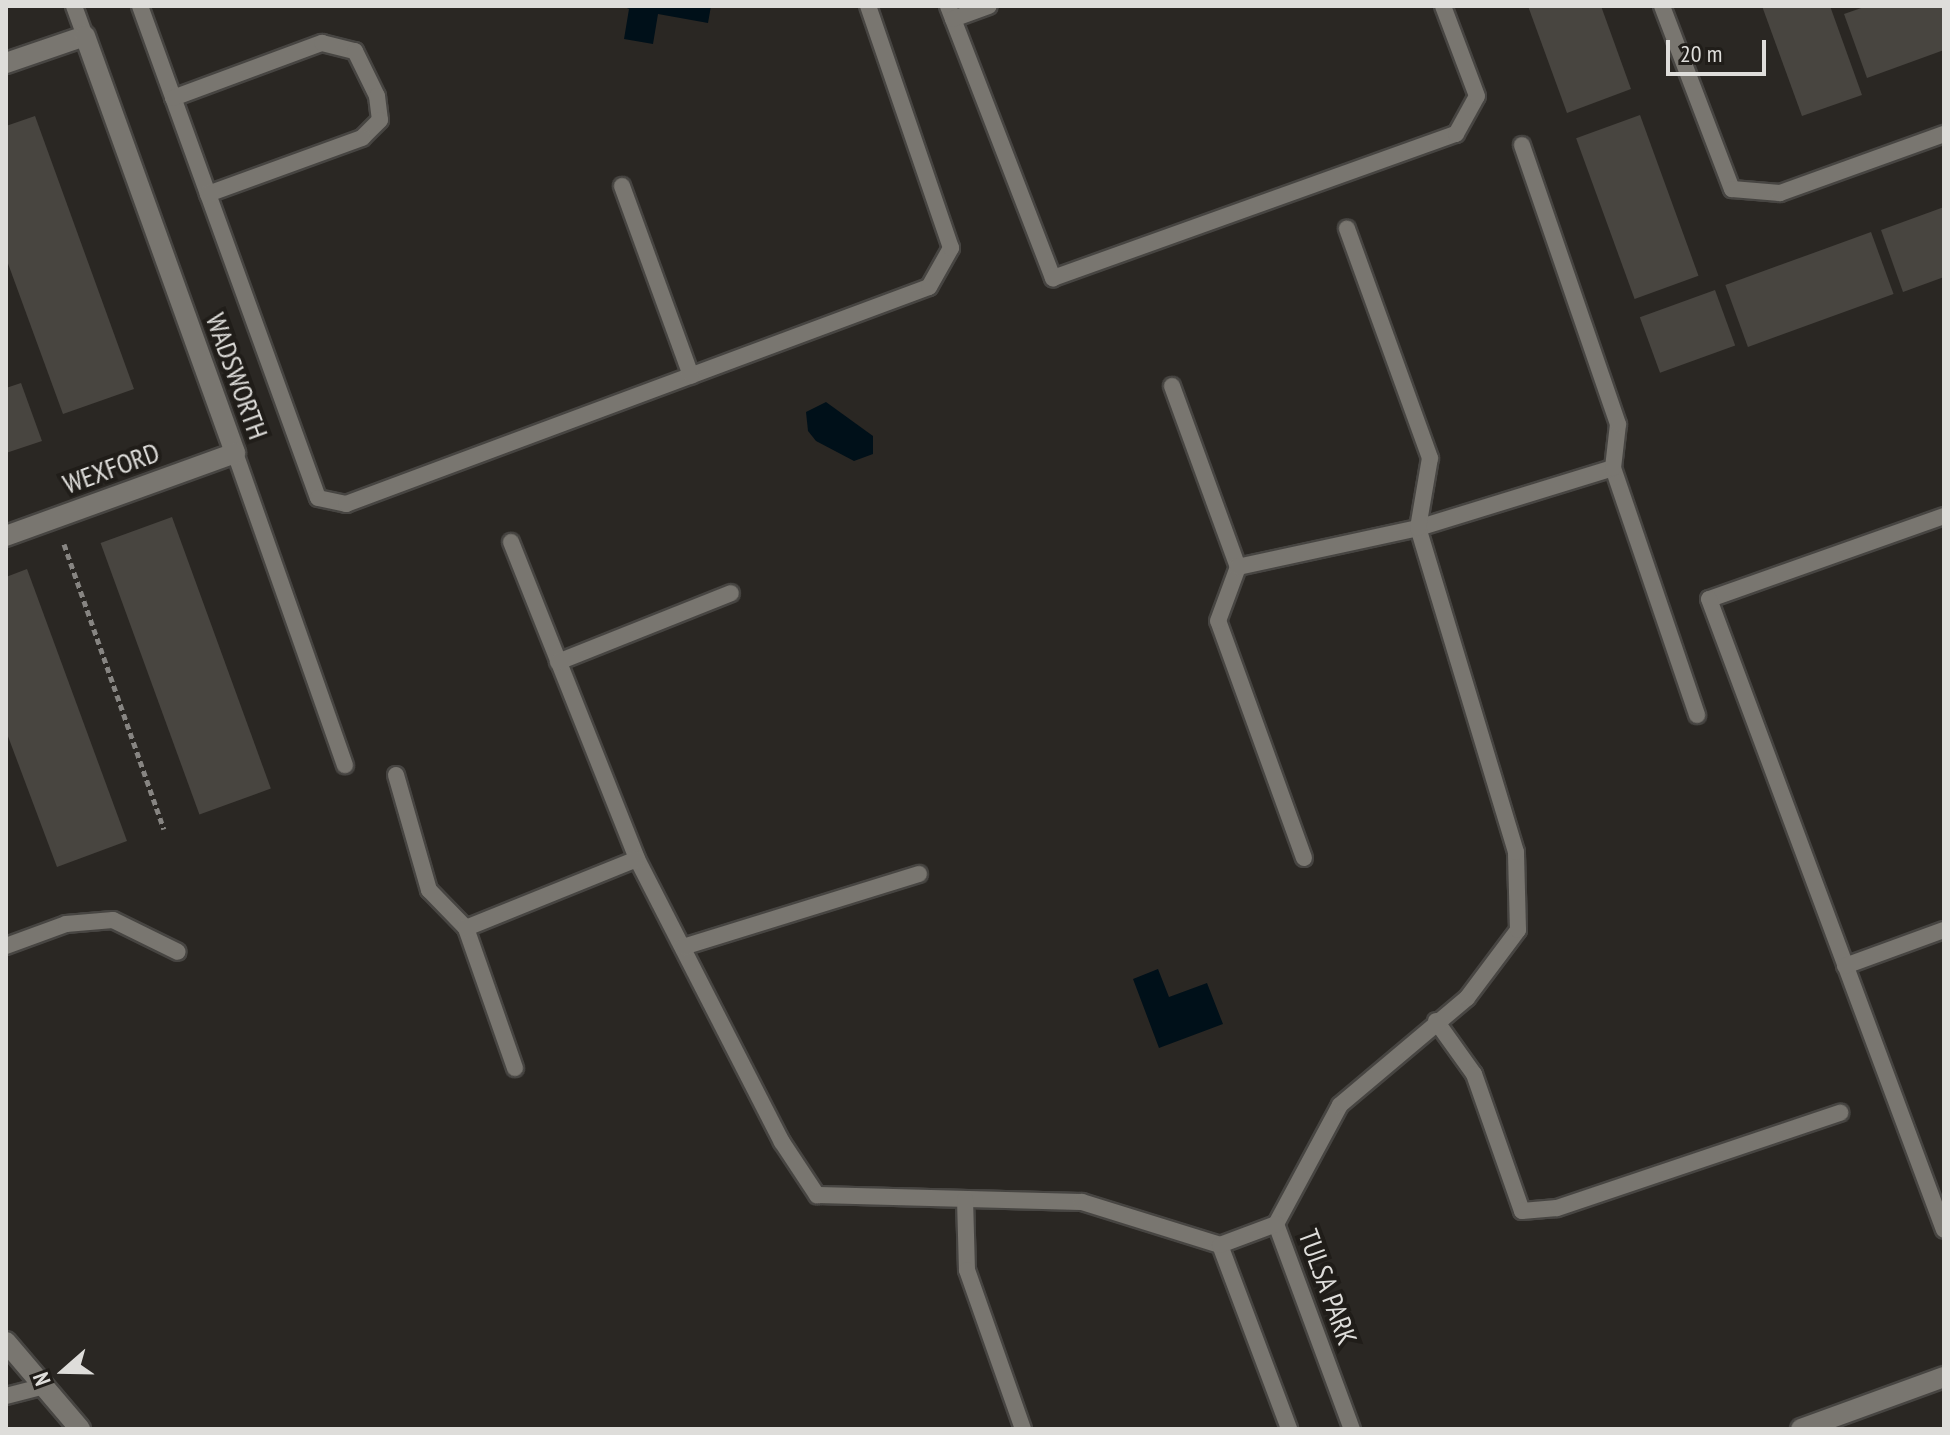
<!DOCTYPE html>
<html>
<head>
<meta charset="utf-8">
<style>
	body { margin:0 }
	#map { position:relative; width:1950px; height:1435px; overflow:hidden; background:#2a2723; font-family:"PT Sans Narrow",sans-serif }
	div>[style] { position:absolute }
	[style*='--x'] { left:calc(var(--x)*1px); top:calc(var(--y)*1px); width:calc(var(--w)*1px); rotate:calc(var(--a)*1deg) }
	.water>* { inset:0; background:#001019 }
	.building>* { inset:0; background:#484540; transform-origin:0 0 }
	.path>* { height:5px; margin-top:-2.5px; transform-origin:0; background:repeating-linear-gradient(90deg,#878582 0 6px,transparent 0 10px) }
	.roads { filter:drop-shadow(2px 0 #474542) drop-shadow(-2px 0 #474542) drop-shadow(0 2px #474542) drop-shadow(0 -2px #474542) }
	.service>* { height:16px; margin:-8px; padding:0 8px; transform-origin:8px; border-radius:8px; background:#797670 }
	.minor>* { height:20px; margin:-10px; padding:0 10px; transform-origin:10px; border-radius:10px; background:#797670 }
	.tertiary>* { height:20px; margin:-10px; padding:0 10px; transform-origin:10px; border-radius:10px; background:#797670 }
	span { translate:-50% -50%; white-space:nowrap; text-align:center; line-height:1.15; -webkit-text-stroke:8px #201d19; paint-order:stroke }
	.street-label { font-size:28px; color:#deddda }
	.frame { position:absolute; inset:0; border:8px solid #deddda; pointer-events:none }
	.north { position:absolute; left:24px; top:1331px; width:80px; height:80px; -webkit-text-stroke:6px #201d19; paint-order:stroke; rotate:250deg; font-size:22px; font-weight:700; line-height:32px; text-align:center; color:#deddda }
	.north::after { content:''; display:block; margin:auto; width:28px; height:36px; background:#deddda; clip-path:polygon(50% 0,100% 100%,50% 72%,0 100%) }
	.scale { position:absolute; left:1666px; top:40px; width:100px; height:36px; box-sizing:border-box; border:4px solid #deddda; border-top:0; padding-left:10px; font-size:24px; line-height:28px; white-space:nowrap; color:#deddda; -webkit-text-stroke:6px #201d19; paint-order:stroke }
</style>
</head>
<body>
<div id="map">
	<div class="water">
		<i style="clip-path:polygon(711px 6px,708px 23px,658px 14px,653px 44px,624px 39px,629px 9px,622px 6px)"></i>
		<i style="clip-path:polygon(826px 402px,873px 436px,873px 454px,854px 461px,816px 441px,808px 431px,806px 412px)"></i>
		<i style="clip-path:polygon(1158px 969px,1169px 997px,1207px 983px,1223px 1024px,1159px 1048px,1133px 979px)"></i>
	</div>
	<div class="building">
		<i style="clip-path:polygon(1528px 6px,1601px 6px,1631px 89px,1567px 113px)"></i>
		<i style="clip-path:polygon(1762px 6px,1830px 6px,1862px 95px,1802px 116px)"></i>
		<i style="clip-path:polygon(1867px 6px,1944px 6px,1944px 50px,1867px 78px,1844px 14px)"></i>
		<i style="left:1640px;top:115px;width:171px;height:68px;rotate:70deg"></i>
		<i style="clip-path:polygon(35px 116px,134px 389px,63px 414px,6px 258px,6px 126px)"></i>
		<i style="clip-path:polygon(1944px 207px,1944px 277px,1903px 292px,1881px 230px)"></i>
		<i style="left:1871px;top:232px;width:66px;height:155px;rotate:70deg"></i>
		<i style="left:1715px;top:290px;width:59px;height:80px;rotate:70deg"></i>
		<i style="clip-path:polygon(21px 383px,42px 441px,6px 453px,6px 388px)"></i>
		<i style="left:172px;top:517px;width:289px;height:76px;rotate:70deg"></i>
		<i style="clip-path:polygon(27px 569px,127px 841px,57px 867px,6px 731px,6px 577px)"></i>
	</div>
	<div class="path">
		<i style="--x:64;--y:544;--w:302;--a:70.7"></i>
	</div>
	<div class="roads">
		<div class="service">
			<i style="--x:74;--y:6;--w:32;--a:70"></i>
			<i style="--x:140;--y:6;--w:523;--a:70.11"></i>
			<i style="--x:318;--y:498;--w:29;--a:12"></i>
			<i style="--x:346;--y:504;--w:622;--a:-20.42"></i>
			<i style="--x:929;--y:287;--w:45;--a:-60.6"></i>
			<i style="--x:951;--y:248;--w:256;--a:-108.9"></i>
			<i style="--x:948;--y:6;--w:292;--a:68.9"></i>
			<i style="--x:1053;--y:278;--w:428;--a:-19.7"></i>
			<i style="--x:1456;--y:134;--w:43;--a:-61.1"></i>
			<i style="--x:1477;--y:96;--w:96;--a:-110.7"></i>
			<i style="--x:1662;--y:6;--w:196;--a:69.1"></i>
			<i style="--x:1732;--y:189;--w:48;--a:4.8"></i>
			<i style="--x:1780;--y:193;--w:174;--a:-19.8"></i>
			<i style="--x:953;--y:19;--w:38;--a:-20"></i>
			<i style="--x:173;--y:98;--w:159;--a:-20.3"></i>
			<i style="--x:322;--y:43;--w:34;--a:14"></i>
			<i style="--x:355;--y:51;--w:50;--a:63.9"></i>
			<i style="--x:377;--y:96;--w:24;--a:83"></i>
			<i style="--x:380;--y:120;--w:25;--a:135"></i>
			<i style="--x:362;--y:138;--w:164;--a:160"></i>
			<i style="--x:622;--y:186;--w:202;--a:70"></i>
			<i style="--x:1172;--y:386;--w:193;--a:70"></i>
			<i style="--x:235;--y:453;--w:331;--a:70.6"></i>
			<i style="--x:1613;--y:468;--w:261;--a:71.2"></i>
			<i style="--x:1944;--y:516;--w:249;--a:160.5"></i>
			<i style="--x:1709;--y:599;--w:673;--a:69.57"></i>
			<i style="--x:511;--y:542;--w:341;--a:68.3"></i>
			<i style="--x:637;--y:859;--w:318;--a:62.9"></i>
			<i style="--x:782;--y:1142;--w:64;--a:56.6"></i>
			<i style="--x:817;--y:1195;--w:265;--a:1.5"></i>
			<i style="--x:1082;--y:1202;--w:145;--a:17.3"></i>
			<i style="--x:558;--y:662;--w:186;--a:-21.7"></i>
			<i style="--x:396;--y:775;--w:120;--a:74"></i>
			<i style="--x:429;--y:890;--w:53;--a:45.8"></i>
			<i style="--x:1304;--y:858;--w:252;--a:-109.9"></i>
			<i style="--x:1218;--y:621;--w:58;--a:-69.7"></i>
			<i style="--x:1238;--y:567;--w:184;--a:-12.2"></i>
			<i style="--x:1418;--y:528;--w:204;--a:-17.1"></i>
			<i style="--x:1613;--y:468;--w:44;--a:-83.5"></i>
			<i style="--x:1618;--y:424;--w:295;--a:-109"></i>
			<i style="--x:6;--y:946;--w:64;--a:-20.1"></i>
			<i style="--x:66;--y:924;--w:47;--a:-4.9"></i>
			<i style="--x:113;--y:920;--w:72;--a:26.2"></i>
			<i style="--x:683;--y:947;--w:247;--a:-17.2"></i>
			<i style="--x:1845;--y:966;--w:105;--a:-20"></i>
			<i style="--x:1436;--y:1021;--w:65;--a:54.4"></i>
			<i style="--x:1474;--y:1074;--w:145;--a:70.7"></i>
			<i style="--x:1522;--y:1211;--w:35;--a:-5"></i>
			<i style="--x:1557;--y:1208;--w:299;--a:-18.6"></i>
			<i style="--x:515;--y:1068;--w:148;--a:-109.3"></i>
			<i style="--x:466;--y:928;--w:184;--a:-22"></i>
			<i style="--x:965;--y:1199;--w:71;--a:88.4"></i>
			<i style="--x:967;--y:1270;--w:169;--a:70.6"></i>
			<i style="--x:1276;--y:1224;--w:135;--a:-61.7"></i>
			<i style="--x:1340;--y:1105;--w:166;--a:-40.1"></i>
			<i style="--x:1467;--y:998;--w:85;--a:-53.1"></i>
			<i style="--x:1518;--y:930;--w:78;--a:-91.5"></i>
			<i style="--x:1516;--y:852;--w:338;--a:-106.8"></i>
			<i style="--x:1418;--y:528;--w:71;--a:-80.3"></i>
			<i style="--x:1430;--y:458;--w:244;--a:-109.9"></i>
			<i style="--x:1276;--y:1224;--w:219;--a:69.7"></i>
			<i style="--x:1220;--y:1245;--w:197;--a:69.4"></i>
			<i style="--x:1220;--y:1245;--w:60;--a:-20.6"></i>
			<i style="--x:6;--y:1396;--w:40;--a:-14.4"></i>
		</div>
		<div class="minor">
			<i style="--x:6;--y:63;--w:83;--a:-18.9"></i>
			<i style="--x:85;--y:36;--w:443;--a:70.2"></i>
			<i style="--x:235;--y:453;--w:244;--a:160.1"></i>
			<i style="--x:6;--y:1342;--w:114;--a:49.6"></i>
		</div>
		<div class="tertiary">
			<i style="--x:1801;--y:1429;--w:152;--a:-20"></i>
		</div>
	</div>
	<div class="street-label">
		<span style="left:237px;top:376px;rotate:70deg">WADSWORTH</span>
		<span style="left:111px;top:468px;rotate:-20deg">WEXFORD</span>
		<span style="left:1328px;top:1287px;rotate:70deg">TULSA PARK</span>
	</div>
	<div class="frame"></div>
	<div class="north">N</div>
	<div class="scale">20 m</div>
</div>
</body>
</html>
